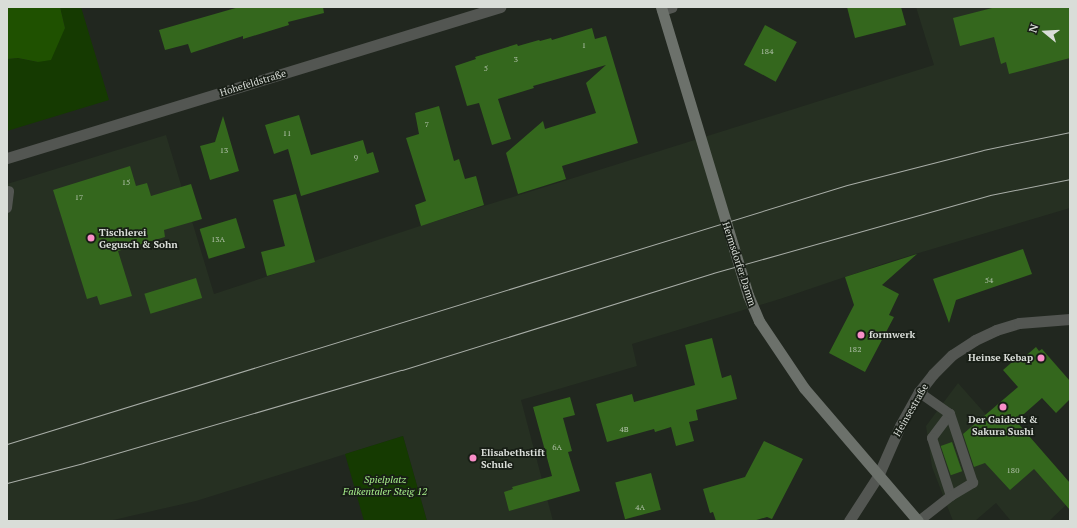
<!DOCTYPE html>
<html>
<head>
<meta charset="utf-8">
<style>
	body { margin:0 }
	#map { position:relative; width:1077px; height:528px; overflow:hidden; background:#21271f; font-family:"PT Serif",serif }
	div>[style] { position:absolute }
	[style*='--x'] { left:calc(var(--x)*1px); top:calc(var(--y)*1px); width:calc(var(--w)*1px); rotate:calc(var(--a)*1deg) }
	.built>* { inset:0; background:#263022 }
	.green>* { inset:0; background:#153a01 }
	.water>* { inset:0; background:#1f5100 }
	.building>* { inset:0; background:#34671d; transform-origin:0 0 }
	.service>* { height:10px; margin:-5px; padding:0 5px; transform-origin:5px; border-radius:5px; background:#535652 }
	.minor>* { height:11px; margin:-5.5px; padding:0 5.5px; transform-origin:5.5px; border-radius:5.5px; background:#535652 }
	.tertiary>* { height:11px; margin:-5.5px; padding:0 5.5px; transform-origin:5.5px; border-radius:5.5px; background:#535652 }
	.secondary>* { height:11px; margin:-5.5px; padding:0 5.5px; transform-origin:5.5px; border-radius:5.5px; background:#6c716b }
	.tram>* { height:1px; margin:-0.5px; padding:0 0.5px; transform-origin:0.5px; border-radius:0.5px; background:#a8ada7 }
	.dots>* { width:11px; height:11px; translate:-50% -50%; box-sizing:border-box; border:2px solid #181e16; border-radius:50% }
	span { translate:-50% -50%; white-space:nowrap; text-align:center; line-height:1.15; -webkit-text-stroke:3.5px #181e16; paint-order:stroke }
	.number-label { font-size:8px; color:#b0c0a9 }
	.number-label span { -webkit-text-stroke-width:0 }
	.street-label { font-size:10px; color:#d9ddd8 }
	.poi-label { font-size:10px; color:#d9ddd8; font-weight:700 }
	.left { translate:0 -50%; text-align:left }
	.right { translate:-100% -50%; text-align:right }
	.park-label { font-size:10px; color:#a8ef8c; font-style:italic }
	.frame { position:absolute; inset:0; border:8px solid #d9ddd8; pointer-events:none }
	.north { position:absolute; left:1025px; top:12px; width:40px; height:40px; -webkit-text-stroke:3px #181e16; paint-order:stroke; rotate:288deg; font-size:11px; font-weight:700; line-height:16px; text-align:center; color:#d9ddd8 }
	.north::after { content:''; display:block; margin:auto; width:14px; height:18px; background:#d9ddd8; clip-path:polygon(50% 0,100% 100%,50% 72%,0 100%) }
</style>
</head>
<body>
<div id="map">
	<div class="built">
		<i style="clip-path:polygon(916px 7px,1070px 7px,1070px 208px,892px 261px,783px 298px,632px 344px,637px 366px,521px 400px,553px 521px,427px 521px,403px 436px,196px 501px,109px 521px,7px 521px,7px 184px,166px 135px,214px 294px,420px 226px,934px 65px)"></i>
		<i style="clip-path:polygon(958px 383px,1066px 505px,1049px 521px,1011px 521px,996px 503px,975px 521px,953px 521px,932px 467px,926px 426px)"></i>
	</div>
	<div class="green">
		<i style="clip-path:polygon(60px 7px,81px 7px,109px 100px,7px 131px,7px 59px,18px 58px,38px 62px,65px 28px)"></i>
		<i style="clip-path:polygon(403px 436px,427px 521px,364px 521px,345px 454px)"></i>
	</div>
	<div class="water">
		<i style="clip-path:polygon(7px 7px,60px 7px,65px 28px,51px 60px,38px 62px,18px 58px,7px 59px)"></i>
	</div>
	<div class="building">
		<i style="clip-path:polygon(239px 7px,323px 7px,324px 13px,288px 22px,289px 25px,243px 39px,243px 36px,191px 53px,188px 44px,165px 50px,159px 30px)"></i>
		<i style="clip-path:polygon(847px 7px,901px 7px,906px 25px,855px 38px)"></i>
		<i style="clip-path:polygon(996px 7px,1070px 7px,1070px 58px,1009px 74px,1006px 62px,1001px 64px,994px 37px,960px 46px,953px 18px)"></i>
		<i style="left:765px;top:25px;width:36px;height:45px;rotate:28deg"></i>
		<i style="clip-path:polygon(592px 28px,595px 39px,606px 36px,638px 143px,562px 166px,566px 179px,518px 194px,506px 153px,543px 121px,545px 129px,596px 113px,586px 83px,606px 65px,533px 86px,534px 88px,498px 99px,511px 139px,492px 145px,479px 103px,467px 106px,455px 66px,476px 59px,475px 57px,517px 44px,518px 46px,539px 40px,540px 41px,551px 38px,552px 40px)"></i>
		<i style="clip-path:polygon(439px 106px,454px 161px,459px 159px,465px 179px,476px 176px,484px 205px,421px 226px,415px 205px,426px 201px,406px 138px,419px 134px,415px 113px)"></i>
		<i style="clip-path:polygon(299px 115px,311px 155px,363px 140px,367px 154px,373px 152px,379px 172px,301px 196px,288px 149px,274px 154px,265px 125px)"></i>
		<i style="clip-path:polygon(223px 116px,239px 171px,210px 180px,200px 146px,215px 142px)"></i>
		<i style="clip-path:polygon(130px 166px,136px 186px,147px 183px,151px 196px,191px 184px,202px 219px,164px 230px,165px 237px,118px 251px,132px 296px,100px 305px,97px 296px,87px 299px,53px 190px)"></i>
		<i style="clip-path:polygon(296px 194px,315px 262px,267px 276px,261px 252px,285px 246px,273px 200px)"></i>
		<i style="left:236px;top:218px;width:31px;height:38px;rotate:73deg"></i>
		<i style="clip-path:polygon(1023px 249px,1032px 274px,956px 300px,949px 323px,933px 279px)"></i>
		<i style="clip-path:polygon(917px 254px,882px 285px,899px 294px,889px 315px,894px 317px,865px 372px,829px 353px,854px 305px,845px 277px)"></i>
		<i style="left:196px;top:278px;width:21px;height:54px;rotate:73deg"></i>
		<i style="clip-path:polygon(712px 338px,722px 378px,731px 375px,737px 399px,696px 410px,698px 420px,689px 422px,694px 441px,676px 446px,671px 427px,655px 432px,654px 429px,607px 442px,596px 404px,632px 394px,634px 402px,695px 385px,685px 345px)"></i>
		<i style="clip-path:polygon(1036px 347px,1039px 351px,1042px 349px,1070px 381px,1070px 399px,1056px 413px,1042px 398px,1016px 421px,1070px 483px,1070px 510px,1034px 469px,1010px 490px,985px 463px,974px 467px,963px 434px,1018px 387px,1003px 370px,1019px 356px,1022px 359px)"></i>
		<i style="clip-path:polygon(570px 397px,575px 415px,563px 418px,572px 451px,568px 452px,580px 491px,509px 511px,504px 492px,513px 489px,512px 487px,552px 476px,533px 407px)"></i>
		<i style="clip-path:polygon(764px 441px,803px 459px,772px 519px,767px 517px,753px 521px,716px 521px,713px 512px,710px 513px,703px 489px,745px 477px)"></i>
		<i style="left:952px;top:442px;width:31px;height:12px;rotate:71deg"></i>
		<i style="left:651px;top:473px;width:38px;height:37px;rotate:75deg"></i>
	</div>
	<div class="service">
		<i style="--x:7;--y:208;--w:17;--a:-83"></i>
		<i style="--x:950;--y:414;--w:30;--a:127"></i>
		<i style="--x:932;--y:438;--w:61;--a:71.9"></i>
		<i style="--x:919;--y:521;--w:41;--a:-38"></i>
		<i style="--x:951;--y:496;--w:26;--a:-31"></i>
		<i style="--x:973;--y:483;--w:73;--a:-108.4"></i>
		<i style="--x:950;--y:414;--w:38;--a:-145"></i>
	</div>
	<div class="minor">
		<i style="--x:662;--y:10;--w:10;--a:-17"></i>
		<i style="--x:7;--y:158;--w:516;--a:-17.03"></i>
		<i style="--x:878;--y:476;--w:55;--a:-66.3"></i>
		<i style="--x:900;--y:426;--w:39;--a:-61"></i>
		<i style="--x:919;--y:392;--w:23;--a:-52"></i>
		<i style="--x:933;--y:374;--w:27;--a:-45"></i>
		<i style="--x:952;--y:355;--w:27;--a:-33"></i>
		<i style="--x:975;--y:340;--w:23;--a:-25"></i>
		<i style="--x:996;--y:330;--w:24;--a:-17"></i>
		<i style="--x:1019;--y:323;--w:51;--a:-4.5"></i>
	</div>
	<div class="tertiary">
		<i style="--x:849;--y:521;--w:54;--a:-57.2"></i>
	</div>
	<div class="secondary">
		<i style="--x:661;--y:7;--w:301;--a:73.2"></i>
		<i style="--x:748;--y:295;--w:28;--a:67"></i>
		<i style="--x:759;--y:321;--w:81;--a:56.1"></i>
		<i style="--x:804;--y:388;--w:175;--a:49.4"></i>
	</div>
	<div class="tram">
		<i style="--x:7;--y:444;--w:879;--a:-17.14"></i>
		<i style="--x:847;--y:185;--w:140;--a:-14.4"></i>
		<i style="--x:983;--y:150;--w:89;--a:-11.7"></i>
		<i style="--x:7;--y:483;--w:79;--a:-14.7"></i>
		<i style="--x:83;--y:463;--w:332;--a:-16.3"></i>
		<i style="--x:402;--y:370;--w:326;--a:-17.3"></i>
		<i style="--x:713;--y:273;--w:288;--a:-15.7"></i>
		<i style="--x:990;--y:195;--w:82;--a:-11.3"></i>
	</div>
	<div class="dots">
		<i style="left:91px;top:238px;background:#f98fc8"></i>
		<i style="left:861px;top:335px;background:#f98fc8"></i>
		<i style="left:1041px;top:358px;background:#f98fc8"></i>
		<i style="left:1003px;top:407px;background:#f98fc8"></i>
		<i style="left:473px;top:458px;background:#f98fc8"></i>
	</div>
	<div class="number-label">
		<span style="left:584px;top:46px">1</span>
		<span style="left:767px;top:52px">184</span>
		<span style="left:516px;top:60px">3</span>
		<span style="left:486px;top:69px">5</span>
		<span style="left:427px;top:125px">7</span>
		<span style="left:287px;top:134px">11</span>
		<span style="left:224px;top:151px">13</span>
		<span style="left:356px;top:158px">9</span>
		<span style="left:126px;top:183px">15</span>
		<span style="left:79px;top:198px">17</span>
		<span style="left:218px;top:240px">13A</span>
		<span style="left:989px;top:281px">54</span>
		<span style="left:855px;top:350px">182</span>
		<span style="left:624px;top:430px">4B</span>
		<span style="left:557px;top:448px">6A</span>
		<span style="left:1013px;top:471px">180</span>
		<span style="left:640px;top:508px">4A</span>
	</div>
	<div class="street-label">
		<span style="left:253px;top:83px;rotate:-17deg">Hohefeldstraße</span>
		<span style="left:739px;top:264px;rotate:72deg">Hermsdorfer Damm</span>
		<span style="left:911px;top:410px;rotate:-60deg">Heinsestraße</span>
	</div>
	<div class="poi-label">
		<span class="left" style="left:99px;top:238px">Tischlerei<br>Gegusch &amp; Sohn</span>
		<span class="left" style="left:869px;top:335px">formwerk</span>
		<span class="right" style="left:1033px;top:358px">Heinse Kebap</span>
		<span style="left:1003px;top:425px">Der Gaideck &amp;<br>Sakura Sushi</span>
		<span class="left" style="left:481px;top:458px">Elisabethstift<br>Schule</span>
	</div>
	<div class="park-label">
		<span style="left:385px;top:485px">Spielplatz<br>Falkentaler Steig 12</span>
	</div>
	<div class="frame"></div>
	<div class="north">N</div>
</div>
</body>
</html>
